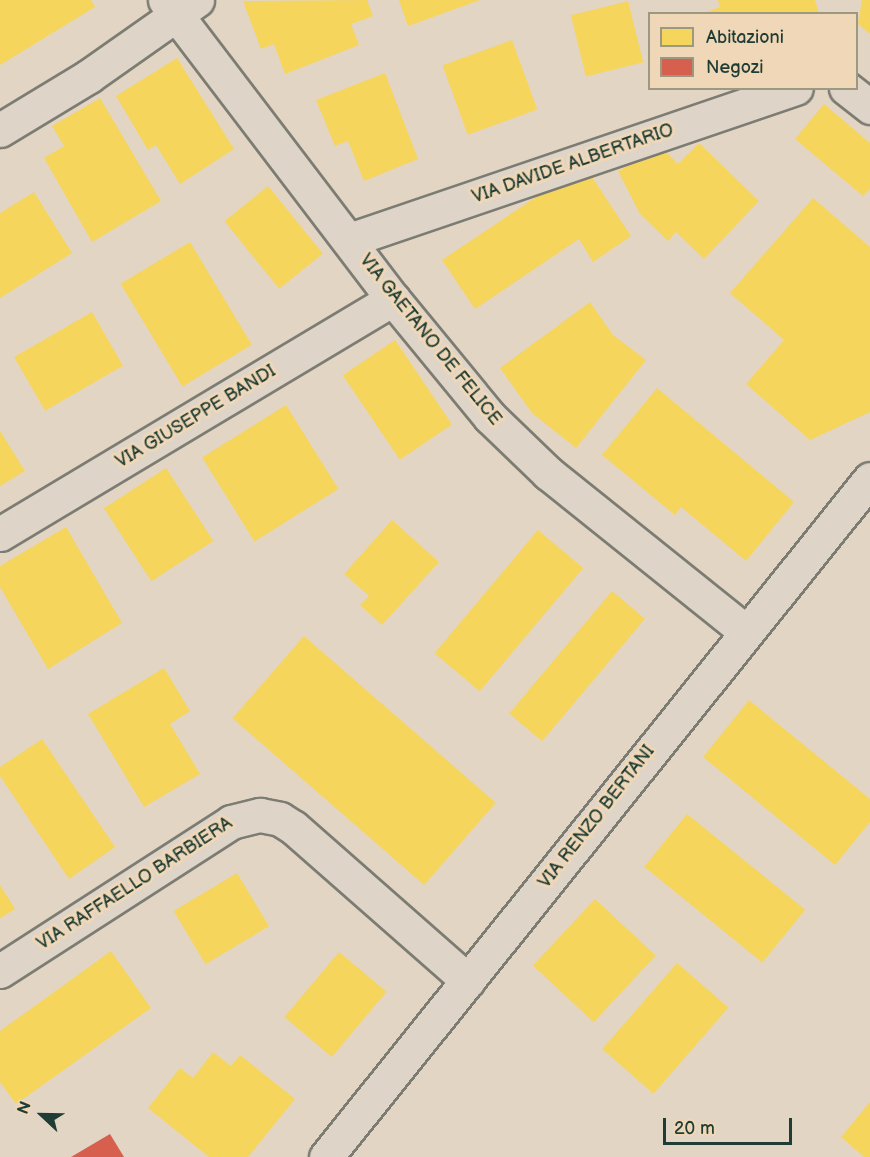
<!DOCTYPE html>
<html>
<head>
<meta charset="utf-8">
<style>
	body { margin:0 }
	#map { position:relative; width:870px; height:1157px; overflow:hidden; background:#e2d5c4; font-family:"Balsamiq Sans",sans-serif }
	div>[style] { position:absolute }
	[style*='--x'] { left:calc(var(--x)*1px); top:calc(var(--y)*1px); width:calc(var(--w)*1px); rotate:calc(var(--a)*1deg) }
	.homes>* { inset:0; background:#f6d55c; transform-origin:0 0 }
	.shops>* { inset:0; background:#d6604d }
	.roads { filter:drop-shadow(2px 0 #7c7c73) drop-shadow(-2px 0 #7c7c73) drop-shadow(0 2px #7c7c73) drop-shadow(0 -2px #7c7c73) }
	.minor>* { height:33px; margin:-16.5px; padding:0 16.5px; transform-origin:16.5px; border-radius:16.5px; background:#ded4c8 }
	span { translate:-50% -50%; white-space:nowrap; text-align:center; line-height:1.15; -webkit-text-stroke:6px #efd7b7; paint-order:stroke }
	.street-label { font-size:18px; color:#1f3d34 }
	.legend { position:absolute; left:648px; top:12px; width:210px; height:78px; box-sizing:border-box; background:#efd7b7; border:2px solid #9c9983; margin:0; padding:8px 10px; list-style:none; font-size:18px; color:#1f3d34 }
	.legend li { display:flex; align-items:center; gap:12px; height:30px }
	.legend b { width:30px; border:2px solid #9c9983 }
	.north { position:absolute; left:12px; top:1085px; width:60px; height:60px; -webkit-text-stroke:4px #efd7b7; paint-order:stroke; rotate:292deg; font-size:16px; font-weight:700; line-height:24px; text-align:center; color:#1f3d34 }
	.north::after { content:''; display:block; margin:auto; width:21px; height:27px; background:#1f3d34; clip-path:polygon(50% 0,100% 100%,50% 72%,0 100%) }
	.scale { position:absolute; left:663px; top:1118px; width:129px; height:27px; box-sizing:border-box; border:3px solid #1f3d34; border-top:0; padding-left:8px; font-size:18px; line-height:21px; white-space:nowrap; color:#1f3d34; -webkit-text-stroke:4px #efd7b7; paint-order:stroke }
</style>
</head>
<body>
<div id="map">
	<div class="homes">
		<i style="clip-path:polygon(0 0,91px 0,95px 7px,0 65px)"></i>
		<i style="clip-path:polygon(367px 0,373px 16px,351px 24px,359px 45px,285px 74px,274px 44px,261px 49px,243px 1px)"></i>
		<i style="clip-path:polygon(399px 0,480px 0,408px 26px)"></i>
		<i style="clip-path:polygon(718px 0,815px 0,819px 14px,701px 14px,720px 7px)"></i>
		<i style="clip-path:polygon(862px 0,870px 0,870px 34px,858px 24px)"></i>
		<i style="left:628px;top:1px;width:63px;height:59px;rotate:76deg"></i>
		<i style="left:512px;top:40px;width:74px;height:74px;rotate:70deg"></i>
		<i style="clip-path:polygon(177px 58px,234px 149px,180px 184px,156px 145px,148px 150px,116px 96px)"></i>
		<i style="clip-path:polygon(385px 73px,418px 159px,364px 181px,348px 141px,335px 146px,316px 100px)"></i>
		<i style="clip-path:polygon(100px 98px,161px 201px,92px 242px,44px 158px,64px 146px,52px 126px)"></i>
		<i style="clip-path:polygon(824px 104px,870px 143px,870px 189px,863px 196px,795px 139px)"></i>
		<i style="clip-path:polygon(699px 143px,759px 201px,704px 259px,676px 232px,668px 241px,640px 214px,618px 171px,662px 148px,678px 164px)"></i>
		<i style="clip-path:polygon(584px 165px,631px 236px,593px 262px,579px 239px,475px 309px,442px 260px)"></i>
		<i style="left:268px;top:186px;width:87px;height:56px;rotate:51deg"></i>
		<i style="clip-path:polygon(34px 192px,72px 253px,0 298px,0 213px)"></i>
		<i style="clip-path:polygon(813px 198px,870px 247px,870px 412px,810px 440px,746px 384px,784px 340px,730px 293px)"></i>
		<i style="left:190px;top:242px;width:120px;height:81px;rotate:59deg"></i>
		<i style="clip-path:polygon(590px 302px,613px 335px,646px 360px,576px 448px,532px 413px,500px 368px)"></i>
		<i style="left:92px;top:312px;width:62px;height:90px;rotate:60deg"></i>
		<i style="left:395px;top:340px;width:102px;height:63px;rotate:56deg"></i>
		<i style="clip-path:polygon(657px 388px,794px 502px,746px 561px,681px 507px,675px 515px,602px 455px)"></i>
		<i style="left:286px;top:405px;width:99px;height:99px;rotate:58deg"></i>
		<i style="clip-path:polygon(0 431px,25px 471px,0 486px)"></i>
		<i style="left:166px;top:468px;width:87px;height:74px;rotate:57deg"></i>
		<i style="clip-path:polygon(392px 520px,439px 562px,382px 625px,360px 605px,369px 596px,344px 574px)"></i>
		<i style="clip-path:polygon(66px 527px,122px 623px,48px 669px,0 587px,0 566px)"></i>
		<i style="left:538px;top:530px;width:59px;height:161px;rotate:40deg"></i>
		<i style="left:612px;top:591px;width:43px;height:160px;rotate:40deg"></i>
		<i style="left:304px;top:636px;width:254px;height:109px;rotate:41deg"></i>
		<i style="clip-path:polygon(164px 668px,190px 711px,170px 724px,200px 774px,144px 807px,88px 714px)"></i>
		<i style="clip-path:polygon(749px 700px,870px 799px,870px 822px,835px 865px,703px 757px)"></i>
		<i style="clip-path:polygon(42px 739px,115px 847px,69px 879px,0 776px,0 767px)"></i>
		<i style="left:687px;top:814px;width:152px;height:68px;rotate:39deg"></i>
		<i style="left:237px;top:873px;width:62px;height:74px;rotate:59deg"></i>
		<i style="clip-path:polygon(0 885px,15px 909px,0 918px)"></i>
		<i style="left:595px;top:899px;width:83px;height:91px;rotate:43deg"></i>
		<i style="clip-path:polygon(111px 951px,151px 1008px,16px 1104px,0 1082px,0 1031px)"></i>
		<i style="left:339px;top:952px;width:62px;height:85px;rotate:40deg"></i>
		<i style="left:677px;top:963px;width:68px;height:114px;rotate:41deg"></i>
		<i style="clip-path:polygon(213px 1052px,231px 1066px,240px 1055px,295px 1099px,248px 1157px,209px 1157px,148px 1108px,180px 1068px,193px 1078px)"></i>
		<i style="clip-path:polygon(870px 1102px,870px 1157px,864px 1157px,841px 1137px)"></i>
	</div>
	<div class="shops">
		<i style="clip-path:polygon(110px 1134px,124px 1157px,71px 1157px)"></i>
	</div>
	<div class="roads">
		<div class="minor">
			<i style="--x:165;--y:0;--w:376;--a:52.7"></i>
			<i style="--x:393;--y:299;--w:153;--a:50.6"></i>
			<i style="--x:490;--y:417;--w:81;--a:44"></i>
			<i style="--x:548;--y:473;--w:253;--a:38.7"></i>
			<i style="--x:846;--y:88;--w:31;--a:38"></i>
			<i style="--x:0;--y:130;--w:104;--a:-31.2"></i>
			<i style="--x:89;--y:76;--w:132;--a:-35.1"></i>
			<i style="--x:349;--y:240;--w:472;--a:-18.8"></i>
			<i style="--x:0;--y:534;--w:458;--a:-30.9"></i>
			<i style="--x:0;--y:971;--w:275;--a:-32.8"></i>
			<i style="--x:231;--y:822;--w:30;--a:-14"></i>
			<i style="--x:260;--y:815;--w:20;--a:11"></i>
			<i style="--x:280;--y:819;--w:15;--a:32"></i>
			<i style="--x:293;--y:827;--w:233;--a:41.3"></i>
			<i style="--x:326;--y:1157;--w:869;--a:-51.26"></i>
		</div>
	</div>
	<div class="street-label">
		<span style="left:573px;top:164px;rotate:-19deg">VIA DAVIDE ALBERTARIO</span>
		<span style="left:430px;top:340px;rotate:51deg">VIA GAETANO DE FELICE</span>
		<span style="left:196px;top:417px;rotate:-31deg">VIA GIUSEPPE BANDI</span>
		<span style="left:597px;top:817px;rotate:-52deg">VIA RENZO BERTANI</span>
		<span style="left:135px;top:884px;rotate:-33deg">VIA RAFFAELLO BARBIERA</span>
	</div>
	<ul class="legend">
	<li><b style="height:16px;background:#f6d55c"></b>Abitazioni</li>
	<li><b style="height:16px;background:#d6604d"></b>Negozi</li>
	</ul>
	<div class="north">N</div>
	<div class="scale">20 m</div>
</div>
</body>
</html>
